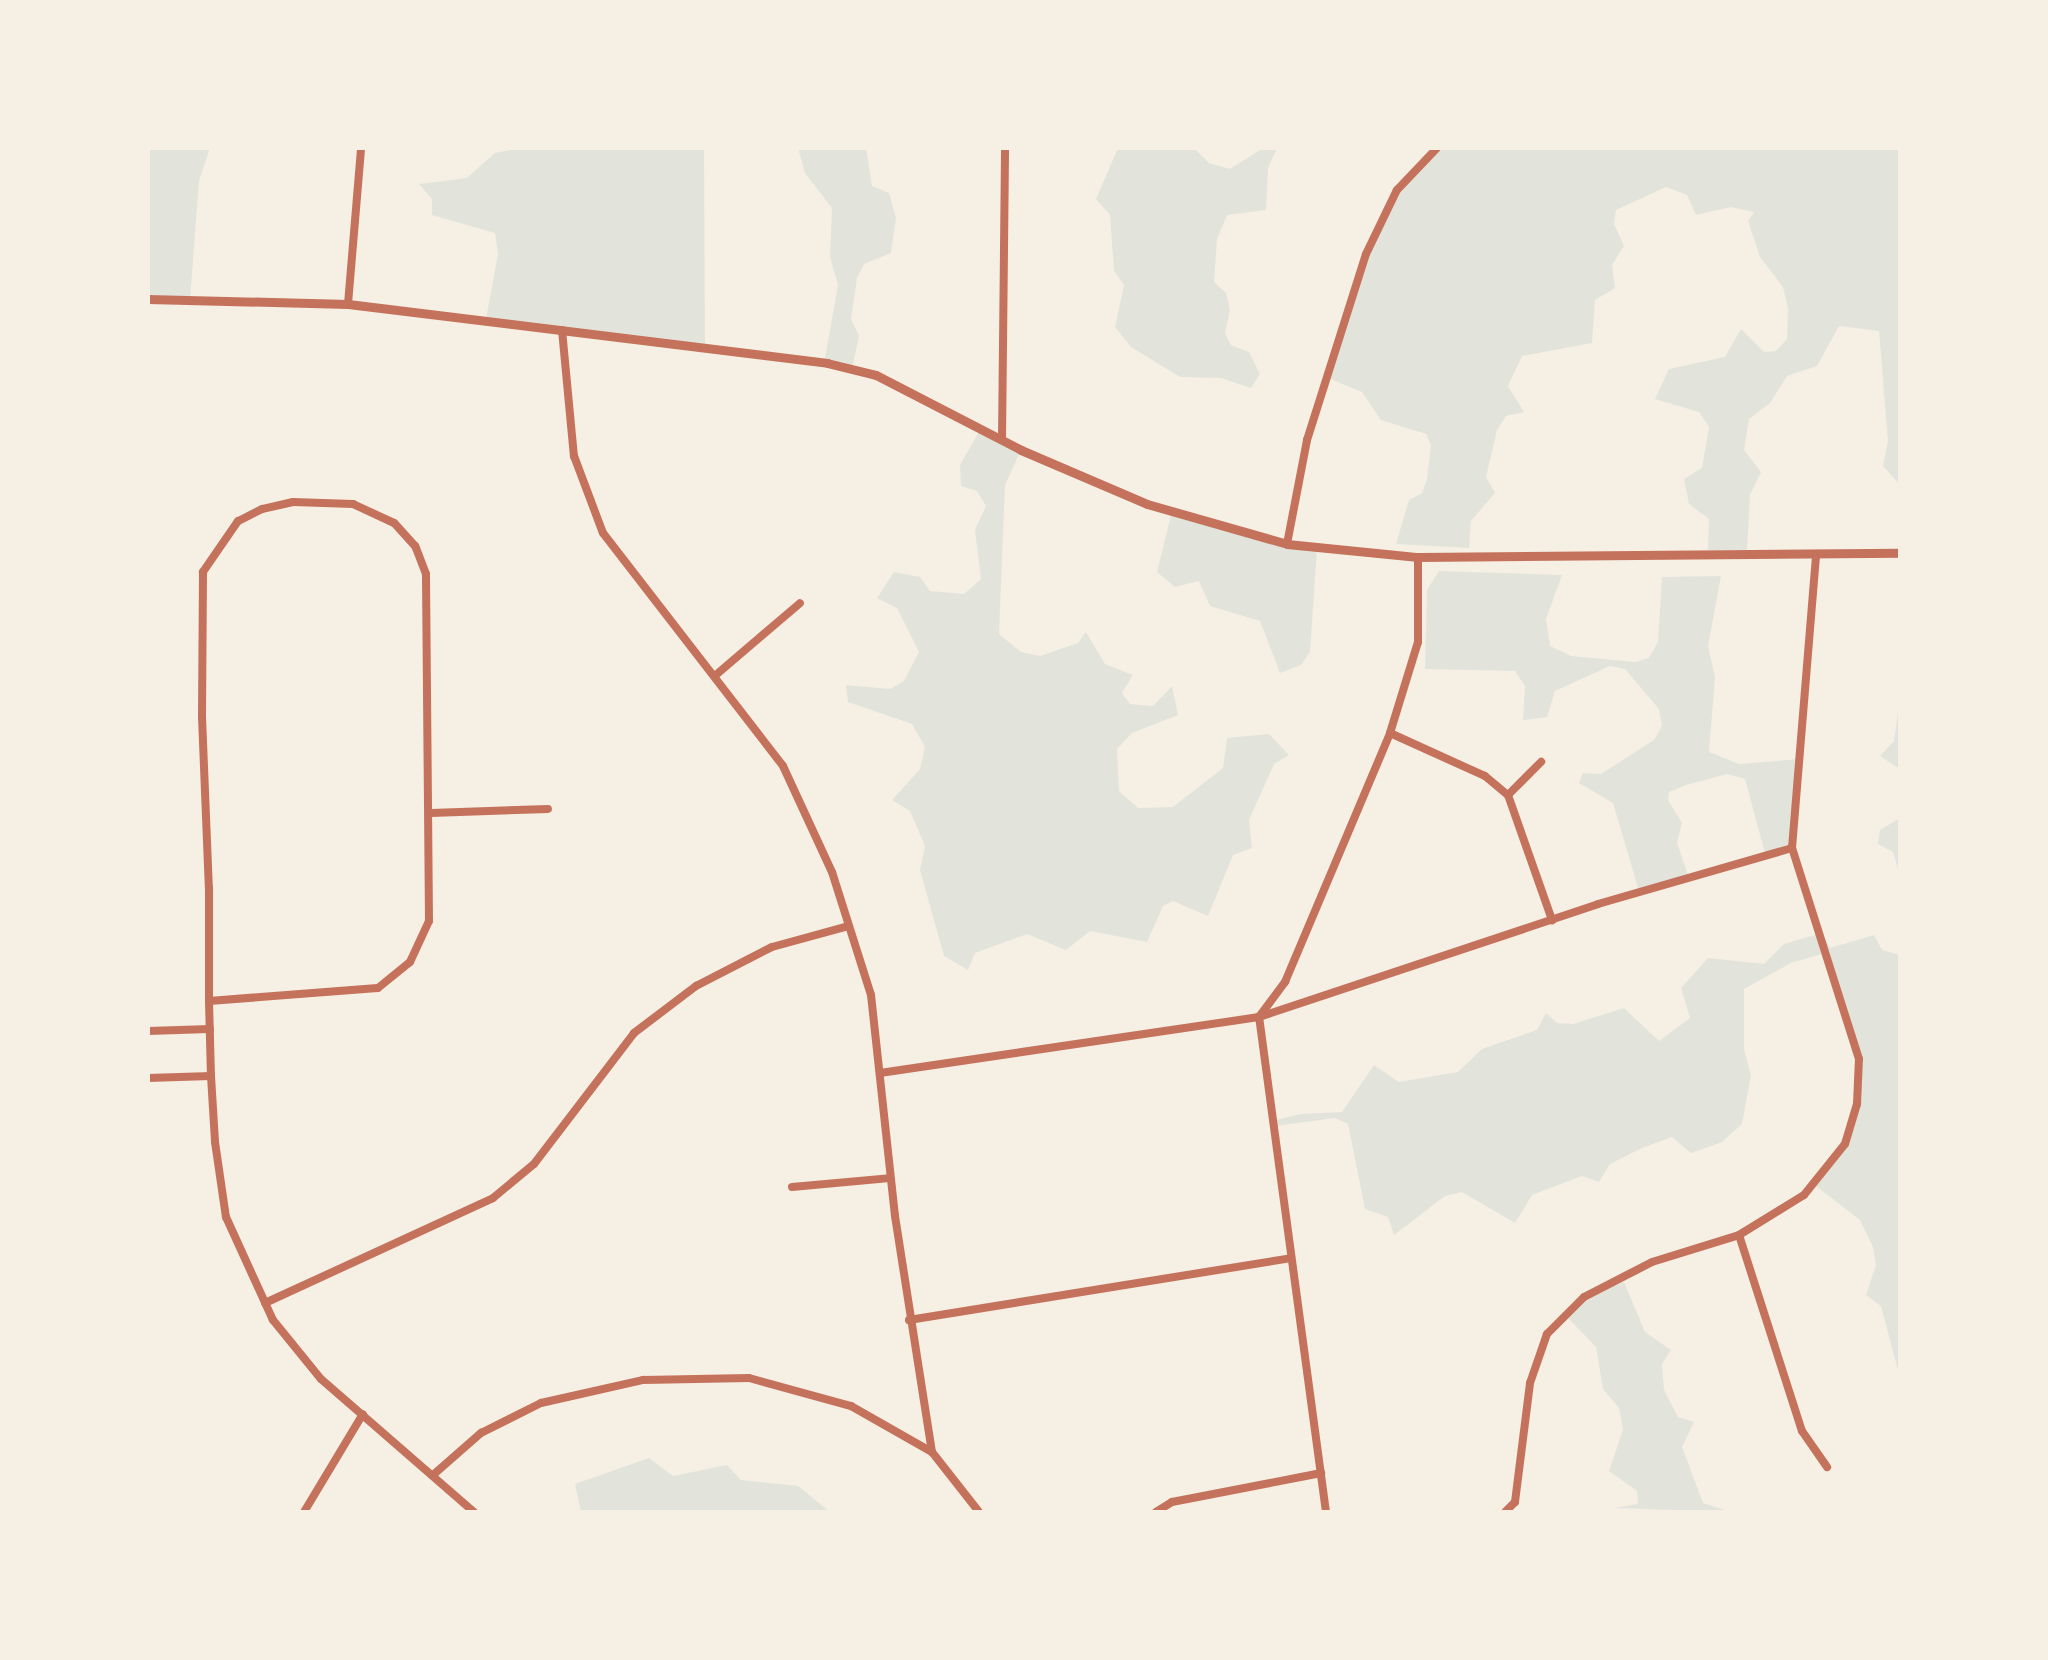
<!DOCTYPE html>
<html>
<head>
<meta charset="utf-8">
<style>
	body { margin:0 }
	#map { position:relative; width:2048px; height:1660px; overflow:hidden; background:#f6efe4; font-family:"Libre Baskerville",serif }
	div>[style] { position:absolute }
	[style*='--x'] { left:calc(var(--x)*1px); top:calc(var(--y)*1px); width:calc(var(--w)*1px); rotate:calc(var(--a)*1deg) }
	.green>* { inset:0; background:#e2e4dc }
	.minor>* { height:8px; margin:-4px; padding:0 4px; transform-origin:4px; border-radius:4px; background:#c5725c }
	.tertiary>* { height:9px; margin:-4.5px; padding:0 4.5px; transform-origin:4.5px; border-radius:4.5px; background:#c5725c }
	span { translate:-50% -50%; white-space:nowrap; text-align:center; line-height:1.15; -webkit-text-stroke:10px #f6efe4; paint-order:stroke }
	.frame { position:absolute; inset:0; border:150px solid #f6efe4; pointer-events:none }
</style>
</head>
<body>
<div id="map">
	<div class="green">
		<i style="clip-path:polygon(148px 148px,210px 148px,199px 181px,190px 300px,148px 300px)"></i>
		<i style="clip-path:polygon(519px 148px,704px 148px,705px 347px,486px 319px,498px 254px,495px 233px,432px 215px,432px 199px,419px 184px,467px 178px,495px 153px)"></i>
		<i style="clip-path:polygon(798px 148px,866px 148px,872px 186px,889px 193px,896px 218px,891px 253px,864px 264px,857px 278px,851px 319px,859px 336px,852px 368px,824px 364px,838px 285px,830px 257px,832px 208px,805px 173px)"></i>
		<i style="clip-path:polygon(1118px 148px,1194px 148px,1209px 163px,1230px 169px,1263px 148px,1277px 148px,1268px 168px,1266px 210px,1227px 215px,1217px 239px,1214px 282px,1226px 293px,1230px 310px,1225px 333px,1231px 345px,1249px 352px,1260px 374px,1251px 388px,1221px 378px,1180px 377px,1131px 347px,1115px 327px,1124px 285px,1114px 271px,1110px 215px,1096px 199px)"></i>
		<i style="clip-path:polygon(1439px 148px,1900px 148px,1900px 485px,1883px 466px,1888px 441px,1879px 331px,1839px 326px,1817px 366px,1787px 376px,1770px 403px,1749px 419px,1744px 450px,1761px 472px,1750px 495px,1747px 550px,1708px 550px,1709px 519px,1689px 504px,1684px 479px,1702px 468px,1709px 427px,1699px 412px,1655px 399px,1669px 369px,1725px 357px,1741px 329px,1764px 352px,1776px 351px,1787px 339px,1788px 308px,1783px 287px,1760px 257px,1748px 221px,1754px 212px,1731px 207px,1696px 215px,1687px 195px,1666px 187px,1616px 210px,1614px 224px,1624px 246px,1612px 265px,1615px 288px,1595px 300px,1592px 343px,1522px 356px,1508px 386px,1524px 412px,1506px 416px,1497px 430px,1486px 477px,1495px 493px,1471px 521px,1469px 548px,1396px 544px,1409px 500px,1422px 493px,1427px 479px,1431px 445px,1426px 434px,1381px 420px,1362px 392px,1328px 378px,1365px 259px,1393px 198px)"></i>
		<i style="clip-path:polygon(980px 430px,1020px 452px,1005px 485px,999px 634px,1021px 652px,1040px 656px,1078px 643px,1086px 632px,1105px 664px,1133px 675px,1122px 693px,1130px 704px,1153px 706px,1172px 686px,1178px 715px,1132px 733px,1117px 749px,1119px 791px,1138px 808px,1173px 807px,1223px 768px,1227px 738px,1269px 734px,1289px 755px,1274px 764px,1249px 820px,1252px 848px,1233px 855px,1208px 916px,1173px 901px,1163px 906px,1147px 942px,1090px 931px,1066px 950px,1027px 934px,975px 953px,968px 970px,944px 956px,920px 870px,925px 846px,910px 811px,892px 800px,920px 769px,925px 747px,912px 724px,848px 702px,846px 685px,890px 689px,904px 681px,919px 652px,897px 608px,877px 598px,894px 572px,920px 577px,930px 591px,964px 594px,981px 579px,975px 530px,986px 506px,977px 491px,961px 486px,960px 465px)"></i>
		<i style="clip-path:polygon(1171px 515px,1317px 549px,1310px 652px,1301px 665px,1280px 673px,1260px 621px,1210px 606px,1199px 581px,1175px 587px,1157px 572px)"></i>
		<i style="clip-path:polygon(1439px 571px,1562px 575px,1546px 619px,1550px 646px,1571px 656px,1635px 662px,1649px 658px,1658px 642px,1662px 577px,1721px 576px,1708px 646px,1715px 677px,1709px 752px,1739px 764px,1800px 759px,1794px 847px,1765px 853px,1745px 779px,1727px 774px,1686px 785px,1669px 792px,1668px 800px,1682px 823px,1677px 843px,1689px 878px,1639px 891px,1613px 803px,1579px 783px,1583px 773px,1601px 774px,1654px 740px,1662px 726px,1659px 709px,1625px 669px,1610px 666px,1555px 691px,1547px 717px,1523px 720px,1525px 686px,1515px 671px,1425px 669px,1427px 590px)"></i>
		<i style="clip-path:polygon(1900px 698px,1900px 769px,1880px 756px,1894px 741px)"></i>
		<i style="clip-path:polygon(1900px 818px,1900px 876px,1893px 852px,1878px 844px,1880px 830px)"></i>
		<i style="clip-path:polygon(1822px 933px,1830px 948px,1874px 935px,1882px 950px,1900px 955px,1900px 1378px,1881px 1306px,1866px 1295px,1876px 1265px,1873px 1247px,1860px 1220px,1816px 1186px,1841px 1155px,1860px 1102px,1860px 1059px,1828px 952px,1791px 963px,1744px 989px,1744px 1049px,1751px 1075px,1742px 1124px,1722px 1142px,1691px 1153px,1672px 1137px,1644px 1147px,1610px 1164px,1599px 1182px,1582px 1176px,1532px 1195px,1515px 1223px,1462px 1192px,1445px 1196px,1394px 1235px,1388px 1217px,1365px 1209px,1348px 1124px,1335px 1118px,1275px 1126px,1276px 1120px,1301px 1114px,1342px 1112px,1374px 1065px,1399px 1082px,1458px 1072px,1482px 1049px,1537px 1030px,1546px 1013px,1557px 1023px,1573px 1024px,1624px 1008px,1659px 1041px,1690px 1018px,1681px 988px,1708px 958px,1764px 964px,1784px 944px)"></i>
		<i style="clip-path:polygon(1624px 1282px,1645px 1332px,1671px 1350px,1662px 1364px,1664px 1390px,1678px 1417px,1694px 1422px,1682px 1447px,1703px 1503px,1731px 1512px,1615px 1508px,1638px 1504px,1637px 1491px,1609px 1471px,1623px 1430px,1619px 1408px,1603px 1389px,1596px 1347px,1568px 1318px,1590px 1295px)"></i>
		<i style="clip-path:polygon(649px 1458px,673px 1476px,727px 1465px,741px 1480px,798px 1486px,830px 1512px,581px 1512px,575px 1484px)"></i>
	</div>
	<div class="minor">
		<i style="--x:348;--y:304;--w:157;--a:-85.2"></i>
		<i style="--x:562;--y:330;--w:127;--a:84.6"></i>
		<i style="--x:574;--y:456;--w:82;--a:69.4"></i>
		<i style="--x:603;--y:533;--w:294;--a:52.3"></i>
		<i style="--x:783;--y:766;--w:117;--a:65.2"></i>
		<i style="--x:832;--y:872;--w:129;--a:72.4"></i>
		<i style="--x:871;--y:995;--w:222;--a:83.8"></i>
		<i style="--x:895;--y:1216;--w:239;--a:81.1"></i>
		<i style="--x:1002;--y:440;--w:292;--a:-89.4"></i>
		<i style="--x:1287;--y:544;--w:106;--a:-79.1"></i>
		<i style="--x:1307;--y:440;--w:195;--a:-72.4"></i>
		<i style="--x:1366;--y:254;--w:71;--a:-64.2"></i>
		<i style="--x:1397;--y:190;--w:58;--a:-46.4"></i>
		<i style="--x:717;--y:674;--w:109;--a:-40.5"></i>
		<i style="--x:1390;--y:733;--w:104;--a:24.4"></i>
		<i style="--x:1485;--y:776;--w:30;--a:40"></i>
		<i style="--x:1508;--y:795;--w:133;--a:70.6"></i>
		<i style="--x:1508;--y:795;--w:47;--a:-45"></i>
		<i style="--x:431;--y:813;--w:117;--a:-2"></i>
		<i style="--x:209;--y:1001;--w:169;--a:-4.4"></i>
		<i style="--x:378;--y:988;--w:41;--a:-39.1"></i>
		<i style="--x:410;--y:962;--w:45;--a:-65.1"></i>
		<i style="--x:429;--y:921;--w:347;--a:-90.5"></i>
		<i style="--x:426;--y:574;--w:30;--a:-111"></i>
		<i style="--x:415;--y:546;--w:31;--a:-132"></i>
		<i style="--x:394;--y:523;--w:45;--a:-155.1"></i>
		<i style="--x:353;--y:504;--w:60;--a:-178.1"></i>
		<i style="--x:293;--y:502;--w:32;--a:167"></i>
		<i style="--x:262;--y:509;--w:27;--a:153"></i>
		<i style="--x:238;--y:521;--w:62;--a:124.5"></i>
		<i style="--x:203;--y:572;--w:145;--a:90.4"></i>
		<i style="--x:202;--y:717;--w:171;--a:87.7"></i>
		<i style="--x:209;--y:888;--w:113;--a:90"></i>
		<i style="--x:209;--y:1001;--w:75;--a:88.5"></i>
		<i style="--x:211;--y:1076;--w:66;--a:86.5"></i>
		<i style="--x:215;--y:1142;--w:76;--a:81.7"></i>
		<i style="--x:226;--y:1217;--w:113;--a:65.5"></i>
		<i style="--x:273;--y:1320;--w:76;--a:50.9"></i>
		<i style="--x:321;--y:1379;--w:203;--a:41"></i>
		<i style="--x:148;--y:1031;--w:62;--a:-1.8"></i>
		<i style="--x:880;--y:1073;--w:383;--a:-8.4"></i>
		<i style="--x:1259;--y:1017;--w:357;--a:-18.4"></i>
		<i style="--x:1598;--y:904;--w:202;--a:-16.1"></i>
		<i style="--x:148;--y:1078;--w:63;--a:-1.8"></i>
		<i style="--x:792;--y:1187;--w:98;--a:-5.2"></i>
		<i style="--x:1739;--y:1235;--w:206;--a:72.2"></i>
		<i style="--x:1802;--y:1431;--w:44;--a:55.2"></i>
		<i style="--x:265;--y:1303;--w:251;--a:-24.7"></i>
		<i style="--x:493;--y:1198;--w:53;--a:-39.7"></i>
		<i style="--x:534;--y:1164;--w:165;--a:-52.6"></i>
		<i style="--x:634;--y:1033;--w:78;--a:-37.2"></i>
		<i style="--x:696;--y:986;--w:85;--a:-27.2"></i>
		<i style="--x:772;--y:947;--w:79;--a:-15.4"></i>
		<i style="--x:909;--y:1320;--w:387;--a:-9.2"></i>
		<i style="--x:433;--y:1475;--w:64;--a:-41.2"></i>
		<i style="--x:481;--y:1433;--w:67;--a:-26.6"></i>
		<i style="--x:541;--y:1403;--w:105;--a:-12.7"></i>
		<i style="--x:643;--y:1380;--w:106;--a:-1.1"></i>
		<i style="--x:749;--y:1378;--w:106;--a:15.4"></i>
		<i style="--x:851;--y:1406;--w:93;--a:29.6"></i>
		<i style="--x:932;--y:1452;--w:76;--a:51.9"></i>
		<i style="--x:304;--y:1512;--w:114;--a:-59"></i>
		<i style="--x:1156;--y:1512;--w:19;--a:-32"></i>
		<i style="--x:1172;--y:1502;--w:152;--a:-11"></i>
		<i style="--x:1326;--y:1512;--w:500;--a:-97.7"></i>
		<i style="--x:1259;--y:1017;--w:44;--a:-53.4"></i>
		<i style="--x:1285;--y:982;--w:270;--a:-67.1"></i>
		<i style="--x:1390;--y:733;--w:95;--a:-72.9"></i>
		<i style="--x:1418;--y:642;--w:85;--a:-90"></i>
		<i style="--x:1505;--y:1512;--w:14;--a:-45"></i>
		<i style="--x:1515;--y:1502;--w:120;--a:-82.8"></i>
		<i style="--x:1530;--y:1383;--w:52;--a:-70.9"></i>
		<i style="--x:1547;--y:1334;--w:52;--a:-45"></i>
		<i style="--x:1584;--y:1297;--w:76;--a:-27.2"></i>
		<i style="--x:1652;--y:1262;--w:91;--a:-17.2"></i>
		<i style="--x:1739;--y:1235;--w:76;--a:-31.6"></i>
		<i style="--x:1804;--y:1195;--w:65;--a:-51.2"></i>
		<i style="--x:1845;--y:1144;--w:42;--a:-73.3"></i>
		<i style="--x:1857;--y:1104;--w:45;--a:-87.5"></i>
		<i style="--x:1859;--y:1059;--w:221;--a:-107.6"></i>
		<i style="--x:1792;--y:848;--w:294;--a:-85.3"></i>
	</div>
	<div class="tertiary">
		<i style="--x:148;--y:299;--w:200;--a:1.4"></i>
		<i style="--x:348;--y:304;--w:483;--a:7"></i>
		<i style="--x:827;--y:363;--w:50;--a:13.8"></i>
		<i style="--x:876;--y:375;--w:163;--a:27.3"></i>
		<i style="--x:1021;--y:450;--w:137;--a:23.2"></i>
		<i style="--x:1147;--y:504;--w:146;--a:15.9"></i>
		<i style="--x:1287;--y:544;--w:132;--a:5.7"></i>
		<i style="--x:1418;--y:557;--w:482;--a:-0.5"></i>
	</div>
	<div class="frame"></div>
</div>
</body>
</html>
